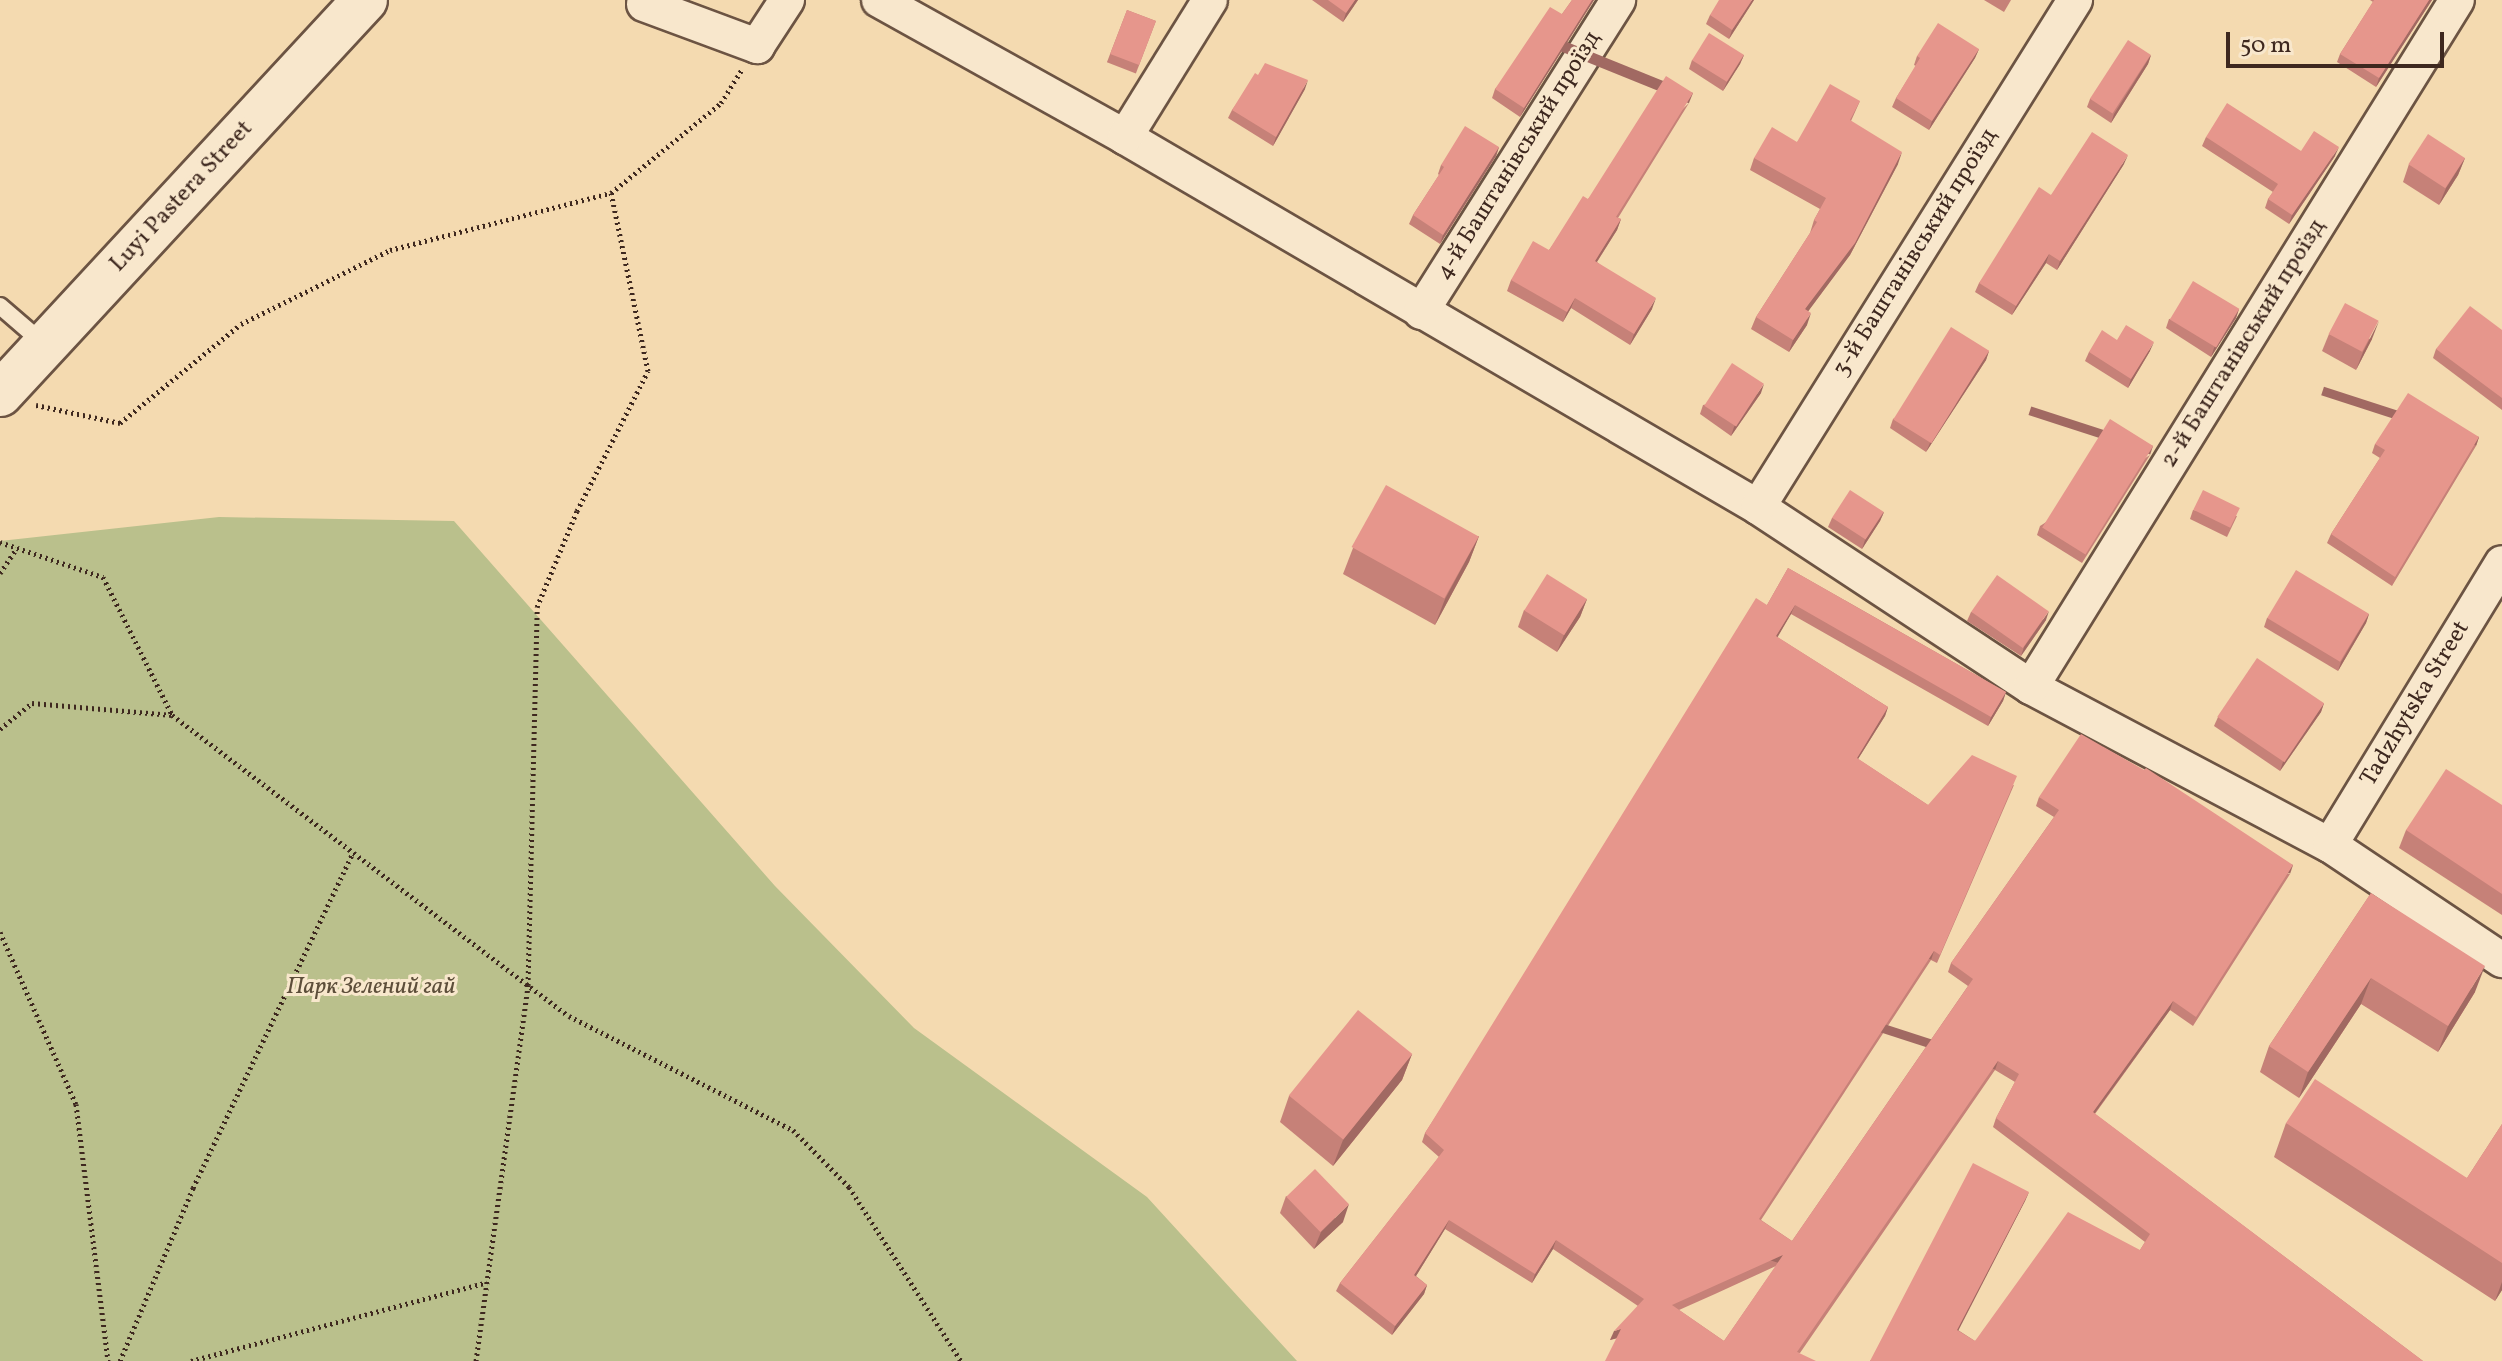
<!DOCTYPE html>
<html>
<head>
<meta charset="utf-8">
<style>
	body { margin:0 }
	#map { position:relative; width:2502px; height:1361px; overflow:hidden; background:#f4dab0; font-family:Vollkorn,serif }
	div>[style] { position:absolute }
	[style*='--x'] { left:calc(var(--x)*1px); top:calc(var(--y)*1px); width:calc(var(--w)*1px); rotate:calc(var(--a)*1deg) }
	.green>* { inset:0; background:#bac08c }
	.path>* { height:5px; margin-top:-2.5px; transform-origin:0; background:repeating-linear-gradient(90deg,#3e281f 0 2px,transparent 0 6px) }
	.roads { filter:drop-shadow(2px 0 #6c5443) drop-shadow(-2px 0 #6c5443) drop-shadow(0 2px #6c5443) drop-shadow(0 -2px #6c5443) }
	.lane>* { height:16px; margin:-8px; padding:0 8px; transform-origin:8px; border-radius:8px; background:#f8e7cc }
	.street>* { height:34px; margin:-17px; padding:0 17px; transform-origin:17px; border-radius:17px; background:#f8e7cc }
	.secondary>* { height:44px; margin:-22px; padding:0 22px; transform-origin:22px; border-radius:22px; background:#f8e7cc }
	.wall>* { inset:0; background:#c68178; transform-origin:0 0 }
	.shaded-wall>* { inset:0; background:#a16962; transform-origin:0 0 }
	.building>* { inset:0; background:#e6968c; transform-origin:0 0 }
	span { translate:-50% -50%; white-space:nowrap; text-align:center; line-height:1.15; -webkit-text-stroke:6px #f8e7cc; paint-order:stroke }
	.street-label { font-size:24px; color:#3e281f }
	.park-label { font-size:24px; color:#5d4e3a; font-style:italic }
	.scale { position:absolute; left:2226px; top:32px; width:218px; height:36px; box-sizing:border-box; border:4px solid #3e281f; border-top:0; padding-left:10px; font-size:24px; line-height:28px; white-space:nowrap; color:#3e281f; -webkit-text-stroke:6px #f8e7cc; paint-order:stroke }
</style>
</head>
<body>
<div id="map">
	<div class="green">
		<i style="clip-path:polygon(219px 517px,454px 521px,775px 886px,914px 1028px,1147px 1197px,1297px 1361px,0 1361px,0 541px)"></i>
	</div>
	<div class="path">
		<i style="--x:36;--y:405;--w:86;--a:12.1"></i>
		<i style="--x:120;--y:423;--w:156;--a:-39.3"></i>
		<i style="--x:241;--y:324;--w:166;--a:-26.4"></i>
		<i style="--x:390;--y:250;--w:228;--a:-14.5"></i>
		<i style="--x:611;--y:193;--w:142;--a:-39.3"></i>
		<i style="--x:721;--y:103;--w:39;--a:-58"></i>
		<i style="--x:0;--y:542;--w:109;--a:18.8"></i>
		<i style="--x:103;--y:577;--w:154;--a:63.4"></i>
		<i style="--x:172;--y:715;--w:498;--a:37.2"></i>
		<i style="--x:569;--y:1016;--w:251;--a:27"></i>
		<i style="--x:793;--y:1130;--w:80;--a:45.5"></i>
		<i style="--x:849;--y:1187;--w:207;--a:57.2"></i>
		<i style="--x:0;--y:573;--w:30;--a:-56"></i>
		<i style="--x:0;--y:729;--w:41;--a:-39.1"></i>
		<i style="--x:32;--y:703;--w:141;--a:4.9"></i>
		<i style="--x:0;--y:932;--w:188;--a:66.2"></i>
		<i style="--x:76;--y:1104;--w:259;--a:82.9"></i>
		<i style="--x:120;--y:1361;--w:188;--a:-67.1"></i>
		<i style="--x:193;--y:1188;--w:372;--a:-64.5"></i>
		<i style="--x:191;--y:1361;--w:306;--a:-14.9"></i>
		<i style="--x:476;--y:1361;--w:380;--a:-82.1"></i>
		<i style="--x:528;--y:985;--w:378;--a:-88.6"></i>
		<i style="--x:537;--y:607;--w:104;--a:-67.4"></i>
		<i style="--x:577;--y:511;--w:157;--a:-63.1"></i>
		<i style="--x:648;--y:371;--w:182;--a:-101.7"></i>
	</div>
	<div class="roads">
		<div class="lane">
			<i style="--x:0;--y:306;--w:58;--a:40.8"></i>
		</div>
		<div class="street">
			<i style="--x:879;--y:0;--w:282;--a:29.1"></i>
			<i style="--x:1125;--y:137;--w:733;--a:30.31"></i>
			<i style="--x:1758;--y:507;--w:327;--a:33.4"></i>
			<i style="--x:2031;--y:687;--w:338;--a:27.9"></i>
			<i style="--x:2330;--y:845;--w:207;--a:33.8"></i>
			<i style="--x:644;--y:4;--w:121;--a:20.4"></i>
			<i style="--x:757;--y:46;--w:55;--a:-56.9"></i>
			<i style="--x:1125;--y:137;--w:161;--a:-58.2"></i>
			<i style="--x:1421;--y:312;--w:369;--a:-57.7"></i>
			<i style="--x:1758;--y:507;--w:598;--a:-57.98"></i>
			<i style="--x:2031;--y:687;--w:808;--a:-58.2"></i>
			<i style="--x:2330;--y:845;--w:330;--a:-58.6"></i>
		</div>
		<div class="secondary">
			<i style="--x:0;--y:394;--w:537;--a:-47.19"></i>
		</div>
	</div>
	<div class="wall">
		<i style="clip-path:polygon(1312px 0,1358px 0,1343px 22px)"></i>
		<i style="clip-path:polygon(1572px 0,1594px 0,1520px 117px,1492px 98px,1495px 89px,1562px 14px)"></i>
		<i style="clip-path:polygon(1754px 0,1729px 39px,1706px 24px,1710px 15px)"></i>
		<i style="clip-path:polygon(1984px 0,2011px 0,2004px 12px)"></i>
		<i style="clip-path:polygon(2370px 0,2432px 0,2376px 87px,2337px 62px,2340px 54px,2373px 2px)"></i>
		<i style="left:1127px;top:10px;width:31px;height:56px;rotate:21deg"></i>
		<i style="clip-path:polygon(1979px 49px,1975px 58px,1929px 130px,1892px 107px,1896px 98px,1916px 66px,1914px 65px,1917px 56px)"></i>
		<i style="clip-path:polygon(1744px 55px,1740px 64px,1723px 91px,1689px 69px,1692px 60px)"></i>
		<i style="clip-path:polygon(2151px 55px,2148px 64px,2111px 123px,2087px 107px,2090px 99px)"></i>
		<i style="clip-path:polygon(1258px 75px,1305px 89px,1273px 146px,1228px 118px,1232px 110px)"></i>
		<i style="clip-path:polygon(1860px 101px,1851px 121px,1898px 164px,1850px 255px,1808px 311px,1807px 325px,1789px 352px,1751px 329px,1756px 317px,1810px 233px,1814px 220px,1820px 209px,1750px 170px,1754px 158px,1797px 142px)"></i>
		<i style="clip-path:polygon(1689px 103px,1618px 218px,1621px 219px,1617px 230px,1597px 262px,1652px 309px,1630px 345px,1571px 308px,1563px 322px,1507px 291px,1511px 280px,1549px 250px,1588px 199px)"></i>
		<i style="clip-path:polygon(2206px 137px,2301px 151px,2335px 156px,2289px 224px,2265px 208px,2268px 199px,2273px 192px,2202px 146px)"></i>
		<i style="clip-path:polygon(1499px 147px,1496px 156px,1440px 244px,1409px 224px,1413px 215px,1439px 175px,1438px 174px,1441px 165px)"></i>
		<i style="clip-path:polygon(2465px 158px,2458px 175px,2439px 205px,2403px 182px,2409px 164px)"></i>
		<i style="clip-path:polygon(2124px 164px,2057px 270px,2046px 263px,2012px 315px,1975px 292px,1979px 283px,2051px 195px)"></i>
		<i style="clip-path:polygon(2239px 309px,2236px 318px,2211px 357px,2166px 328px,2169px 319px)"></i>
		<i style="clip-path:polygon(2502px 330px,2502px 410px,2433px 358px,2436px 349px)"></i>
		<i style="clip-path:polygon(2329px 334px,2372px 339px,2356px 370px,2322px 351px)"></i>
		<i style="clip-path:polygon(2117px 340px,2150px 351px,2128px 388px,2085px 361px,2089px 352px)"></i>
		<i style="clip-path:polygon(1989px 351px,1986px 360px,1926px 452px,1890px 428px,1893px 419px)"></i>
		<i style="clip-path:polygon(1761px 393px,1731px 436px,1700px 414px,1703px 405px)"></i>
		<i style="clip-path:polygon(2479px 437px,2476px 446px,2392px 586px,2327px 543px,2331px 534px,2380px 458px,2372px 453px,2375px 444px)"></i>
		<i style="clip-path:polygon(2150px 455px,2082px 563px,2037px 535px,2040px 526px)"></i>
		<i style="clip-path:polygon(2193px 510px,2237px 516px,2227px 537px,2190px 519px)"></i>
		<i style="clip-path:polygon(1884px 512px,1880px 521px,1862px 549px,1828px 527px,1832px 518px)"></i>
		<i style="clip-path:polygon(1479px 536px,1469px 562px,1435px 625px,1343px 574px,1353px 548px)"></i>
		<i style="clip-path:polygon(evenodd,1788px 568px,2006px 692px,2003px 701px,1988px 726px,1791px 614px,1777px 637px,1888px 707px,1885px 716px,1858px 759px,1928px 805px,2014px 785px,1937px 963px,1931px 960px,1761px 1220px,1792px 1241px,1968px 986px,1948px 972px,1951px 963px,2054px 817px,2036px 806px,2039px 797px,2290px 874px,2193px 1026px,2170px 1010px,2095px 1114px,2423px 1361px,1870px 1361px,2029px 1192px,2025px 1201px,1958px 1330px,1975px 1341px,2140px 1250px,2145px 1242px,1993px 1127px,1996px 1118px,2015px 1082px,1995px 1070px,1800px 1353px,1616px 1338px,1610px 1340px,1638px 1306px,1553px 1249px,1532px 1283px,1445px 1229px,1416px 1276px,1427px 1285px,1424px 1294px,1392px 1335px,1336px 1291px,1340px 1283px,1439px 1157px,1422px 1142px,1425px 1133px,1767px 605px,1788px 568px,1776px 1266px,1724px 1341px,1679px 1310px,1715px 1294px,1776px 1266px)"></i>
		<i style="clip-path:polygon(1587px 599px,1580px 617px,1557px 652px,1518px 627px,1524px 610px)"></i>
		<i style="clip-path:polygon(1971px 612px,2046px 620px,2021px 656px,1967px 621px)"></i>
		<i style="clip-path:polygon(2369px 614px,2366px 623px,2338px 671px,2264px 627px,2267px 618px)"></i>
		<i style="clip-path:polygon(2324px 703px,2321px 712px,2280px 771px,2214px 726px,2218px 717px)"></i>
		<i style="clip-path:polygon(2502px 805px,2502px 915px,2399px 848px,2406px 830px)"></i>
		<i style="clip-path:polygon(2371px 893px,2475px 992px,2438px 1052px,2361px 1004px,2299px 1098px,2260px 1072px,2269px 1046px)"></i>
		<i style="clip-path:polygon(1412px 1054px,1402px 1080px,1333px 1166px,1280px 1122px,1289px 1096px)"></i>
		<i style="clip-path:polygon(2286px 1123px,2467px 1178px,2502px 1124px,2502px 1290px,2495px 1301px,2274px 1157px)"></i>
		<i style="clip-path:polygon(1286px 1196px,1343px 1222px,1314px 1249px,1280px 1213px)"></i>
	</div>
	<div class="shaded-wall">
		<i style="clip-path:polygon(1355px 0,1358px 0,1343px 22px,1346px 13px)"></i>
		<i style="clip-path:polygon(1592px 0,1594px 0,1520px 117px,1524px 108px)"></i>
		<i style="clip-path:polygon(1752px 0,1754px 0,1729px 39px,1732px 30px)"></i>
		<i style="clip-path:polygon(2429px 0,2432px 0,2376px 87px,2379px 78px)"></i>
		<i style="clip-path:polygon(1979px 49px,1975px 58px,1929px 130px,1932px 121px)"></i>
		<i style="clip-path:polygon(1744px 55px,1740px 64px,1723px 91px,1727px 82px)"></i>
		<i style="clip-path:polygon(2151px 55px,2148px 64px,2111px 123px,2114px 114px)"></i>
		<i style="clip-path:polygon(1308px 80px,1305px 89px,1273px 146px,1276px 137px)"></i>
		<i style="left:1693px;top:93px;width:11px;height:146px;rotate:112deg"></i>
		<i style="clip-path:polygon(1499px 147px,1496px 156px,1440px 244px,1443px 235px)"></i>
		<i style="clip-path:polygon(2339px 147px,2335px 156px,2289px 224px,2292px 215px)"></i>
		<i style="clip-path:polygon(1902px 152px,1898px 164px,1850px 255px,1801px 321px,1805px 309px)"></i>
		<i style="clip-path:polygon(2128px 155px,2124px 164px,2057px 270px,2060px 261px)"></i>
		<i style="clip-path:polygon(2465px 158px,2458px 175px,2439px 205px,2446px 188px)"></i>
		<i style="clip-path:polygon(1621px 219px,1617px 230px,1591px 271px,1595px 261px)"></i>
		<i style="clip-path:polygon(2049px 254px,2046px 263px,2012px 315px,2016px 306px)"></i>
		<i style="clip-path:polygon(1575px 298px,1571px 308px,1563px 322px,1567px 312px)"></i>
		<i style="clip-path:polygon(1656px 298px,1652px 309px,1630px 345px,1634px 334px)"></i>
		<i style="clip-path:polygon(2239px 309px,2236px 318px,2211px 357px,2214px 348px)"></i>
		<i style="clip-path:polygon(1811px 313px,1807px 325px,1789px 352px,1793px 340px)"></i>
		<i style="clip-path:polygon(2379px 321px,2372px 339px,2356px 370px,2363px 352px)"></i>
		<i style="clip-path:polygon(2154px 342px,2150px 351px,2128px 388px,2131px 379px)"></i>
		<i style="clip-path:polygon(1989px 351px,1986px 360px,1926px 452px,1930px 443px)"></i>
		<i style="clip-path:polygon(1764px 384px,1761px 393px,1731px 436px,1734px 427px)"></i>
		<i style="left:2479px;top:437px;width:9px;height:163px;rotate:108deg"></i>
		<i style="left:2153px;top:446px;width:9px;height:128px;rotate:108deg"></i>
		<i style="clip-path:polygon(1884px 512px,1880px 521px,1862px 549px,1865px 540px)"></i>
		<i style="clip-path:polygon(1479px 536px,1469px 562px,1435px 625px,1445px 599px)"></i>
		<i style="clip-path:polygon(1587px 599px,1580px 617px,1557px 652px,1564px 635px)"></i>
		<i style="clip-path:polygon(1795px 605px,1791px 614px,1773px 645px,1776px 636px)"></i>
		<i style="clip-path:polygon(2049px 611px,2046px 620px,2021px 656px,2024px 647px)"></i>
		<i style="clip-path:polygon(2369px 614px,2366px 623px,2338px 671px,2341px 662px)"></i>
		<i style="clip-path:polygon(2006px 692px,2003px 701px,1988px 726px,1991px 717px)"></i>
		<i style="clip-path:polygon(2324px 703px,2321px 712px,2280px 771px,2283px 762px)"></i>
		<i style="clip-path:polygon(1888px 707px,1885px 716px,1853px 767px,1857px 758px)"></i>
		<i style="left:2293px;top:865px;width:9px;height:180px;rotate:108deg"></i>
		<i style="left:1934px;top:951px;width:9px;height:320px;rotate:108deg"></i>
		<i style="clip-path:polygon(2485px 966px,2475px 992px,2438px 1052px,2448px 1026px)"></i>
		<i style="clip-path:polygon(2371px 978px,2361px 1004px,2299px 1098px,2308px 1072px)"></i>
		<i style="clip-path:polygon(2173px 1001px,2170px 1010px,2089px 1121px,2093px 1112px)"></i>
		<i style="clip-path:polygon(1412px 1054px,1402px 1080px,1333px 1166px,1343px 1140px)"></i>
		<i style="left:1998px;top:1061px;width:9px;height:354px;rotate:108deg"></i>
		<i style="clip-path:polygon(2029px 1192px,2025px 1201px,1954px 1339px,1957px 1330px)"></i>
		<i style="clip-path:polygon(1349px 1204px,1343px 1222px,1314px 1249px,1321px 1232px)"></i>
		<i style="clip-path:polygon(1449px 1220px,1445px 1229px,1411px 1284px,1414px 1275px)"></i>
		<i style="clip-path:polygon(1556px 1240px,1553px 1249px,1532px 1283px,1535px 1274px)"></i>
		<i style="left:1783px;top:1255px;width:9px;height:122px;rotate:108deg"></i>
		<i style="clip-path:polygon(2502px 1282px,2502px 1290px,2495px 1301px)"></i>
		<i style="clip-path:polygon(1427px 1285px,1424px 1294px,1392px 1335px,1395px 1326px)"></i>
		<i style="clip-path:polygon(1621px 1329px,1618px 1338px,1610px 1340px,1614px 1331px)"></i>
	</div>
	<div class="building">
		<i style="clip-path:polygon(1328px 0,1355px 0,1346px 13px)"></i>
		<i style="clip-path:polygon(1572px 0,1592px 0,1524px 108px,1495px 89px,1550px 7px,1562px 14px)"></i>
		<i style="clip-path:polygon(1719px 0,1752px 0,1732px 30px,1710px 15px)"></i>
		<i style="clip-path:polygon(2374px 0,2429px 0,2379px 78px,2340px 54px)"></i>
		<i style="left:1127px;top:10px;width:31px;height:47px;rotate:21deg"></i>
		<i style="clip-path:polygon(1938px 23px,1979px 49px,1932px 121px,1896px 98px,1920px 58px,1917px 56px)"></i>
		<i style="left:1709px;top:33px;width:41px;height:32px;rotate:32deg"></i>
		<i style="left:2128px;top:40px;width:27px;height:70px;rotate:33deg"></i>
		<i style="clip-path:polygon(1265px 63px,1308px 80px,1276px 137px,1232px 110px,1255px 73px,1258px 75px)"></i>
		<i style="clip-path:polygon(1666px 76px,1693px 93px,1616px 217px,1621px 219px,1595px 261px,1656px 298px,1634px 334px,1575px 298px,1567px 312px,1511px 280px,1533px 241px,1549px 250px,1583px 196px,1588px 199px)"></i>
		<i style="clip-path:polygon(1830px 84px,1860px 101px,1850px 120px,1902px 152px,1855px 243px,1805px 309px,1811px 313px,1793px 340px,1756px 317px,1817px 222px,1814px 220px,1826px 198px,1754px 158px,1772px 127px,1797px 142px)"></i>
		<i style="clip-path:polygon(2227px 103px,2301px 151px,2314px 131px,2339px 147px,2292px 215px,2268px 199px,2278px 184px,2206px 137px)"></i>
		<i style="clip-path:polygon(1465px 126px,1499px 147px,1443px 235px,1413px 215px,1444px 167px,1441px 165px)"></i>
		<i style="clip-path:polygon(2092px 132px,2128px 155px,2060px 261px,2049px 254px,2016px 306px,1979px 283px,2039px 187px,2051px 195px)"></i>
		<i style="left:2428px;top:134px;width:44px;height:36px;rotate:33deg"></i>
		<i style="left:2193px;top:281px;width:54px;height:45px;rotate:31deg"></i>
		<i style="left:2345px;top:303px;width:38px;height:35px;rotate:28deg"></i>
		<i style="clip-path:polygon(2470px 306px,2502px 330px,2502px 398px,2436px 349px)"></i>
		<i style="clip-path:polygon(2126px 325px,2154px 342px,2131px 379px,2089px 352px,2102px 330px,2117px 340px)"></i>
		<i style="left:1951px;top:327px;width:45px;height:109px;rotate:32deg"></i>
		<i style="left:1732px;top:363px;width:38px;height:51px;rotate:33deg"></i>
		<i style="clip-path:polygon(2408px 393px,2479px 437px,2395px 577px,2331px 534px,2385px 450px,2375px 444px)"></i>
		<i style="left:2110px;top:419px;width:51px;height:128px;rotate:32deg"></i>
		<i style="left:1386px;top:485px;width:106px;height:71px;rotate:29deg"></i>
		<i style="left:1850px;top:490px;width:40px;height:33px;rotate:33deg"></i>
		<i style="left:2203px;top:490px;width:41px;height:22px;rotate:26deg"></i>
		<i style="clip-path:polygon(evenodd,1788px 568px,2006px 692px,1991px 717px,1795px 605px,1776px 636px,1888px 707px,1857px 758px,1928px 805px,1972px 755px,2017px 776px,1940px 955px,1934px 951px,1759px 1219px,1792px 1241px,1973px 979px,1951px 963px,2059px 810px,2039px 797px,2081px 734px,2144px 770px,2146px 768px,2293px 865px,2196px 1017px,2173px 1001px,2093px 1112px,2423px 1361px,1870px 1361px,1973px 1163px,2029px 1192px,1957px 1330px,1975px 1341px,2068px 1212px,2140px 1250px,2150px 1234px,1996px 1118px,2019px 1074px,1998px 1061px,1797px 1352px,1816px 1361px,1605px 1361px,1621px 1329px,1614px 1331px,1644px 1299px,1556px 1240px,1535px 1274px,1449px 1220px,1414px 1275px,1427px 1285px,1395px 1326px,1340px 1283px,1444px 1150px,1425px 1133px,1756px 598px,1767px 605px,1788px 568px,1783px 1255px,1724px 1341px,1672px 1305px,1783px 1255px)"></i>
		<i style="left:2296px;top:570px;width:85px;height:56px;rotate:31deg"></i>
		<i style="left:1547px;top:574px;width:47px;height:43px;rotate:32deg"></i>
		<i style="left:1997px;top:575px;width:63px;height:45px;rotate:35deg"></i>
		<i style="left:2257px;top:658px;width:81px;height:71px;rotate:34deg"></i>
		<i style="clip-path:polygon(2446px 769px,2502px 805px,2502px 894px,2406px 830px)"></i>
		<i style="clip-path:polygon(2371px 893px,2485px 966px,2448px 1026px,2371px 978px,2308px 1072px,2269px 1046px)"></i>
		<i style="left:1358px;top:1010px;width:70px;height:110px;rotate:39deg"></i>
		<i style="clip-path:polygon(2315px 1079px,2467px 1178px,2502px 1124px,2502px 1263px,2286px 1123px)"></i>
		<i style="left:1315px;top:1169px;width:49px;height:40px;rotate:46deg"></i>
	</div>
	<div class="street-label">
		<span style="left:1519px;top:156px;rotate:-58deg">4-й Баштанівський проїзд</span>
		<span style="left:182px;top:197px;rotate:-47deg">Luyi Pastera Street</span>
		<span style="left:1916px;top:253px;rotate:-58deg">3-й Баштанівський проїзд</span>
		<span style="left:2244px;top:344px;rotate:-58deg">2-й Баштанівський проїзд</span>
		<span style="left:2416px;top:704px;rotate:-59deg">Tadzhytska Street</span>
	</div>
	<div class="park-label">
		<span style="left:371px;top:988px">Парк Зелений гай</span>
	</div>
	<div class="scale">50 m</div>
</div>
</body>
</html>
